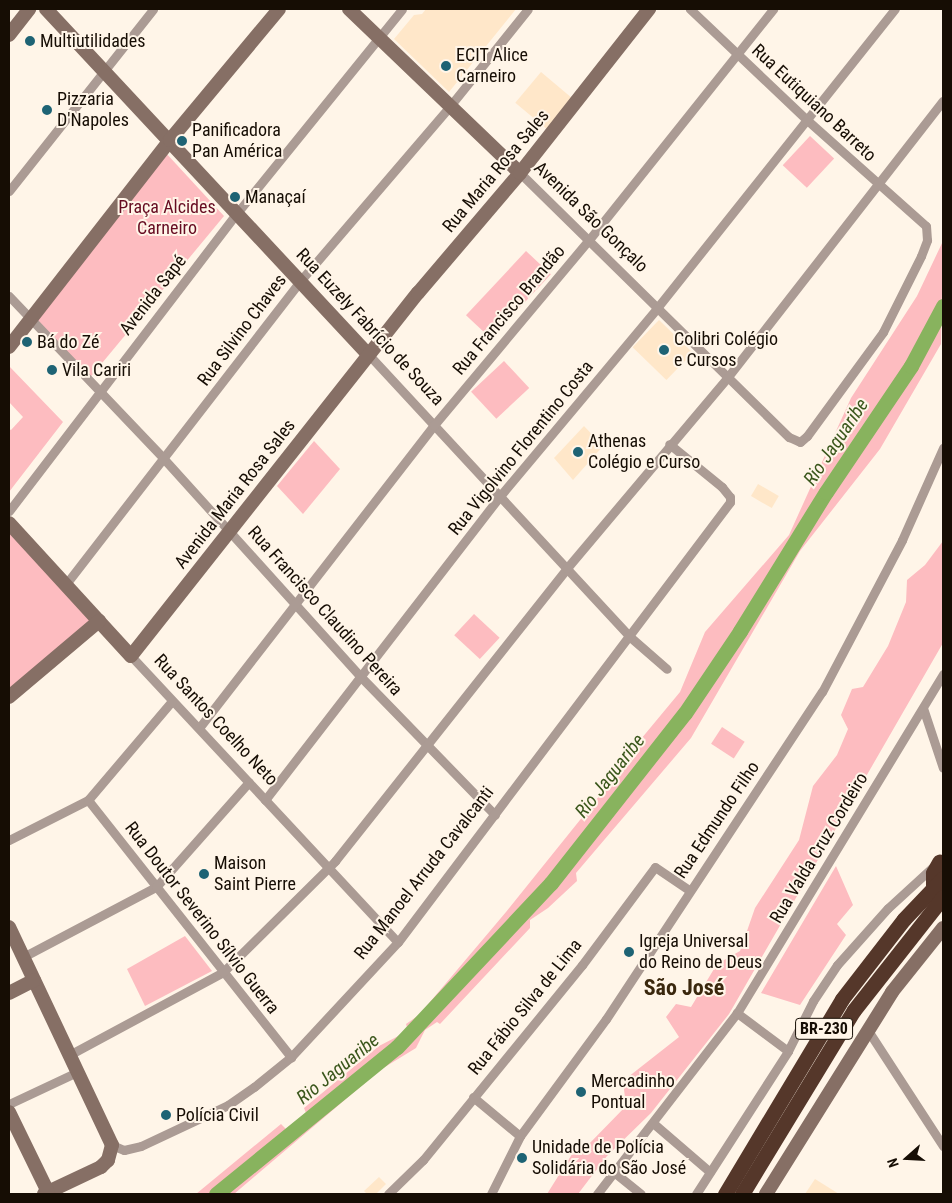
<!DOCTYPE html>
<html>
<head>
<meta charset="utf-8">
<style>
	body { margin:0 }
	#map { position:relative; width:952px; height:1203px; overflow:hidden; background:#fff5e8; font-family:"Roboto Condensed",sans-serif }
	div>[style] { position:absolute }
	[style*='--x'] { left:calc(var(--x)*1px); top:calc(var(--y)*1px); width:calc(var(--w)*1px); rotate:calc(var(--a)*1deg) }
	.built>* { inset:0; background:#ffe7c9; transform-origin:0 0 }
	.green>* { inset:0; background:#fdbcc0; transform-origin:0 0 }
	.river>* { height:15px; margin:-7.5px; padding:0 7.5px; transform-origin:7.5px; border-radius:7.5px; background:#88b35e }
	.street>* { height:9px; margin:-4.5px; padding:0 4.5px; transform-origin:4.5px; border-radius:4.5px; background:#ab9b94 }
	.secondary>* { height:14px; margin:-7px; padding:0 7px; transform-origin:7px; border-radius:7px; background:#866f65 }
	.highway>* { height:15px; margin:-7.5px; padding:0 7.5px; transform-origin:7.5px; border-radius:7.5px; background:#55372a }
	.dots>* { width:14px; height:14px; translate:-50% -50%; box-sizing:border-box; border:2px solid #fff5e8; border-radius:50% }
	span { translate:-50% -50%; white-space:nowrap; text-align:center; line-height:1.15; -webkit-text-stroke:4px #fff5e8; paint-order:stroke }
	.shield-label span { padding:1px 4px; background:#fff5e8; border:1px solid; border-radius:4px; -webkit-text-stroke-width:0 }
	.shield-label { font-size:16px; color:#160d04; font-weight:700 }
	.poi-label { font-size:18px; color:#160d04 }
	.left { translate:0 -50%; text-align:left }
	.street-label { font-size:18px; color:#160d04 }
	.park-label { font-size:18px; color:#660b21 }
	.water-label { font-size:19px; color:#3b571c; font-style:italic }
	.district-label { font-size:22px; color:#3a270d; font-weight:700 }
	.frame { position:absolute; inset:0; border:10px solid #160d04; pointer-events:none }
	.north { position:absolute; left:882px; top:1133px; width:50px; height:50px; -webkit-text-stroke:4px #fff5e8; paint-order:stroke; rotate:251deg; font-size:14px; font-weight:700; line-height:20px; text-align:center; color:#160d04 }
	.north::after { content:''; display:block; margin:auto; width:18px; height:22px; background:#160d04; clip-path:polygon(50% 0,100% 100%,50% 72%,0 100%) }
</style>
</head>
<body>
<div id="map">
	<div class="built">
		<i style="clip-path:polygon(426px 9px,516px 9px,449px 92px,394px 39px,414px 15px,422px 14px)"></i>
		<i style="left:541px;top:72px;width:45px;height:40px;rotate:40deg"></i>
		<i style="left:659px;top:320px;width:47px;height:38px;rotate:44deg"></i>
		<i style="clip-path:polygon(584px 426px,603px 446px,573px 480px,554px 458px)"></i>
		<i style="left:758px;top:484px;width:24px;height:14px;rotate:30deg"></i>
		<i style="clip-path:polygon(379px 1177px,386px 1184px,376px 1194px,367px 1194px,364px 1191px)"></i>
		<i style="clip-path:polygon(815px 1179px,839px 1194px,805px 1194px)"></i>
	</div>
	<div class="green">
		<i style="left:810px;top:136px;width:33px;height:40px;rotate:43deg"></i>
		<i style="clip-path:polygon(165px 152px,224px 216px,88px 380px,33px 323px)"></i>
		<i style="clip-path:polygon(943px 241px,941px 344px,880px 449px,800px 551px,691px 738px,576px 873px,577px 881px,548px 908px,530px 920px,530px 928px,440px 1024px,437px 1022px,425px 1030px,416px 1048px,380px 1070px,234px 1194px,196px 1194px,281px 1124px,286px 1129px,306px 1113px,304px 1108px,379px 1046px,408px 1031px,406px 1024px,419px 1015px,506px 912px,629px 759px,641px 739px,680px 692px,705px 632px,789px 535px,851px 398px,917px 296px)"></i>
		<i style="left:526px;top:251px;width:34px;height:88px;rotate:43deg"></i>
		<i style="left:504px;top:361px;width:37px;height:45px;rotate:47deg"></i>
		<i style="clip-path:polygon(9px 366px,63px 422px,9px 492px,9px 429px,11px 430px,23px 417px,9px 402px)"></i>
		<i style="clip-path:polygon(314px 441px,340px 469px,303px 514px,277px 486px)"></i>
		<i style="clip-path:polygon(9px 526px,98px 621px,9px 693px)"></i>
		<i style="clip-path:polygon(943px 541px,943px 643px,729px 1014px,651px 1113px,607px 1156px,578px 1194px,547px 1194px,574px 1151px,587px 1146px,626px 1106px,623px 1081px,679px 1037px,666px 1017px,676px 1004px,691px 1007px,717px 964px,740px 951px,755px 908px,799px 840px,813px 786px,837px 755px,848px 729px,841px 715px,852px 689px,863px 687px,888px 646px,906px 602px,907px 580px,925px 565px)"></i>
		<i style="left:474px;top:614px;width:35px;height:29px;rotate:43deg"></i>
		<i style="left:722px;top:727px;width:27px;height:20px;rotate:33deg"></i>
		<i style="clip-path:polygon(836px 866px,853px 905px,837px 924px,846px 935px,800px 1005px,761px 993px)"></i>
		<i style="clip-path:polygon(185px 936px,212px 971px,145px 1006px,127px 969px)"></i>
	</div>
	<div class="river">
		<i style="--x:216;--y:1194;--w:233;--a:-39.1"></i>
		<i style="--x:397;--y:1047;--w:225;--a:-46.8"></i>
		<i style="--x:551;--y:883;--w:216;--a:-51.8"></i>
		<i style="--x:685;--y:713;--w:99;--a:-56.1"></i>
		<i style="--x:740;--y:631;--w:163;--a:-58.3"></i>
		<i style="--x:826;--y:492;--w:152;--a:-56"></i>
		<i style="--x:911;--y:366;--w:68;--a:-61.9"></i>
	</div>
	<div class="street">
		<i style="--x:520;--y:173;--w:377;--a:44.5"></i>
		<i style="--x:789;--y:437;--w:12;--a:24"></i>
		<i style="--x:800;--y:442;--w:9;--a:-41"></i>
		<i style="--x:807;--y:436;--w:129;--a:-53.8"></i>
		<i style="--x:883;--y:332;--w:85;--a:-63.4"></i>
		<i style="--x:921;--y:256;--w:17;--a:-69"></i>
		<i style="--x:927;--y:240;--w:14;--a:-94"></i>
		<i style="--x:926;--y:226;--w:158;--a:-138.3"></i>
		<i style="--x:808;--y:121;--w:163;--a:-136.5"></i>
		<i style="--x:9;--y:191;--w:232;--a:-51.6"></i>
		<i style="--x:9;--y:296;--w:225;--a:46.4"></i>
		<i style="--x:164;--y:459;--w:291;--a:47.9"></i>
		<i style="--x:359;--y:675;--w:195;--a:45.8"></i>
		<i style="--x:369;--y:355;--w:383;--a:47.2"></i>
		<i style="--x:629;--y:636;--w:50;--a:41"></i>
		<i style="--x:9;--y:511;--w:375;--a:-52.6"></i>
		<i style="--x:237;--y:213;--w:262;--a:-51"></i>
		<i style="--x:66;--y:584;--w:384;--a:-52.3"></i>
		<i style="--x:301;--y:280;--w:229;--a:-49.4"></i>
		<i style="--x:450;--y:106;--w:124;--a:-51.2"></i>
		<i style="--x:131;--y:656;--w:391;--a:47"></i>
		<i style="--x:923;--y:708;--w:63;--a:71.6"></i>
		<i style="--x:199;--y:728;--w:383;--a:-52.2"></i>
		<i style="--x:434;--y:425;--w:240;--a:-50.1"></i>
		<i style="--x:588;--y:241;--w:297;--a:-51.4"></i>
		<i style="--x:88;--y:800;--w:328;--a:51.7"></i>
		<i style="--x:265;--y:800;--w:384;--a:-52.3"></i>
		<i style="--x:500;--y:496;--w:245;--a:-50.1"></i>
		<i style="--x:657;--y:308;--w:382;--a:-51.5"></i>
		<i style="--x:9;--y:840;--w:89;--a:-26.9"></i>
		<i style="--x:88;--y:800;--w:130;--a:-49.7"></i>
		<i style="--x:23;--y:957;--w:150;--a:-27.8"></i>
		<i style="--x:156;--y:887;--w:140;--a:-48.5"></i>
		<i style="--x:867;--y:1029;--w:140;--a:57"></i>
		<i style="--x:788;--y:1051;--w:56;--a:-63.4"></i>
		<i style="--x:813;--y:1001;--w:43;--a:-56.3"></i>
		<i style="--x:837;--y:965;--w:76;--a:-48.2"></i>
		<i style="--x:888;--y:908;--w:64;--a:-42.5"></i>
		<i style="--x:71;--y:1054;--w:173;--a:-28.3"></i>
		<i style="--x:223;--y:972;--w:158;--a:-44.7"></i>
		<i style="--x:335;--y:861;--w:374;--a:-51.6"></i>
		<i style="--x:567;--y:568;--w:248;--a:-49.9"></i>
		<i style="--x:727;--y:378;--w:351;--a:-52.1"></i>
		<i style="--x:473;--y:1097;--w:61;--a:39.7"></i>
		<i style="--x:9;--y:1104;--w:77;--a:-25.2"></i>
		<i style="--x:653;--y:1123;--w:75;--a:40.7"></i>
		<i style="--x:112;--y:1145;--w:13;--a:23"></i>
		<i style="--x:124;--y:1150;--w:17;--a:-13"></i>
		<i style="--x:141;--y:1146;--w:96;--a:-25.2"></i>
		<i style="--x:228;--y:1105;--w:32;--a:-35"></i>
		<i style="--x:254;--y:1087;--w:48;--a:-39"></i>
		<i style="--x:291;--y:1057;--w:157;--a:-47.1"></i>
		<i style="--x:398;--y:942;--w:551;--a:-52.96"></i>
		<i style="--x:730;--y:502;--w:5;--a:-90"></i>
		<i style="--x:730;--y:497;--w:13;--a:-129"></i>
		<i style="--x:722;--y:487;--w:68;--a:-140.9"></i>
		<i style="--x:615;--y:1173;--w:33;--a:39"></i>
		<i style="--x:388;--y:1194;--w:49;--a:-44.2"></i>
		<i style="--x:423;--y:1160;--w:252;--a:-50.8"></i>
		<i style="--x:582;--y:965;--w:122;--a:-53.3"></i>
		<i style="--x:655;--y:867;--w:41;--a:34.1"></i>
		<i style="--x:491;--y:1194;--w:65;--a:-63.4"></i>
		<i style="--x:520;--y:1136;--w:145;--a:-53.7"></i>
		<i style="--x:606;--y:1019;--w:392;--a:-56.6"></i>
		<i style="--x:822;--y:692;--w:172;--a:-62.2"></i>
		<i style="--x:902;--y:540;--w:101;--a:-66"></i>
		<i style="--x:597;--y:1194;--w:229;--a:-52.3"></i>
		<i style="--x:737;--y:1013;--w:397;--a:-58.7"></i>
		<i style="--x:696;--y:1194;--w:170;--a:-57.2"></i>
		<i style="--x:788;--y:1051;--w:64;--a:-143.3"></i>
	</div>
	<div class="secondary">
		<i style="--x:46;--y:9;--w:473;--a:47"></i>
		<i style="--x:349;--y:9;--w:237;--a:43.8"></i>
		<i style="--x:9;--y:35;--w:33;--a:-52"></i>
		<i style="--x:9;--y:347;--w:262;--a:-52.1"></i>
		<i style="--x:170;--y:140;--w:170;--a:-50.2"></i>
		<i style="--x:9;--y:523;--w:180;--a:47.5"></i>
		<i style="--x:131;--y:656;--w:463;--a:-51.7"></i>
		<i style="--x:418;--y:293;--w:157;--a:-49.6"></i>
		<i style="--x:520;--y:173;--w:209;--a:-51.8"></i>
		<i style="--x:9;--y:697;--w:118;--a:-40.2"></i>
		<i style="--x:9;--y:927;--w:241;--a:64.7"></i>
		<i style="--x:112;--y:1145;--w:16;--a:105"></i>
		<i style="--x:108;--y:1160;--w:10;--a:135"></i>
		<i style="--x:101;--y:1167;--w:63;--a:154.7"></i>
		<i style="--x:9;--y:993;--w:28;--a:-27"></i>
		<i style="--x:9;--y:1112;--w:89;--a:64"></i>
		<i style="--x:766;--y:1194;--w:238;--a:-58"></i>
		<i style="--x:892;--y:992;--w:82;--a:-51.4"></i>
	</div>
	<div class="highway">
		<i style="--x:933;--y:887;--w:14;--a:-90"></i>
		<i style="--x:933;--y:873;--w:13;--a:-61"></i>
		<i style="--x:725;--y:1194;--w:227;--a:-59"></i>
		<i style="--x:842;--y:999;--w:101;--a:-52.2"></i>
		<i style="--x:904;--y:919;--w:57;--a:-46.4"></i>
		<i style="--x:742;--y:1194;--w:215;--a:-58.7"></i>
		<i style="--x:854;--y:1010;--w:144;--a:-51.8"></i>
	</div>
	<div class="dots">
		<i style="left:30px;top:41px;background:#1e6374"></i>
		<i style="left:446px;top:66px;background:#1e6374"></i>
		<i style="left:47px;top:110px;background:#1e6374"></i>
		<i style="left:182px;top:141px;background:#1e6374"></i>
		<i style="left:235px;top:197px;background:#1e6374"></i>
		<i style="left:27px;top:342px;background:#1e6374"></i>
		<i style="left:664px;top:350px;background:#1e6374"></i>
		<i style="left:52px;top:370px;background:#1e6374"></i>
		<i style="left:578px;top:452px;background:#1e6374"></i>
		<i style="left:204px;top:874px;background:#1e6374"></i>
		<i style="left:629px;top:952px;background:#1e6374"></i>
		<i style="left:581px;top:1092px;background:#1e6374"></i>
		<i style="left:166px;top:1115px;background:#1e6374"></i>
		<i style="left:522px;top:1158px;background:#1e6374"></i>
	</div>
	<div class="shield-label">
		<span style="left:824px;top:1029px">BR-230</span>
	</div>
	<div class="poi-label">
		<span class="left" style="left:40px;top:41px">Multiutilidades</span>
		<span class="left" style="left:456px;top:66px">ECIT Alice<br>Carneiro</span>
		<span class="left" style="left:57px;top:110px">Pizzaria<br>D'Napoles</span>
		<span class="left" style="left:192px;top:141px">Panificadora<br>Pan América</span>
		<span class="left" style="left:245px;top:197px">Manaçaí</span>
		<span class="left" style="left:674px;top:350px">Colibri Colégio<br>e Cursos</span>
		<span class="left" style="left:37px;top:342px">Bá do Zé</span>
		<span class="left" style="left:62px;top:370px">Vila Cariri</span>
		<span class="left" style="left:588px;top:452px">Athenas<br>Colégio e Curso</span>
		<span class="left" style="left:214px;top:874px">Maison<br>Saint Pierre</span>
		<span class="left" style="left:639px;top:952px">Igreja Universal<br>do Reino de Deus</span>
		<span class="left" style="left:591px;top:1092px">Mercadinho<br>Pontual</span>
		<span class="left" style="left:176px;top:1115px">Polícia Civil</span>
		<span class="left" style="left:532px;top:1158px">Unidade de Polícia<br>Solidária do São José</span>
	</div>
	<div class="street-label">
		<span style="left:814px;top:103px;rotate:43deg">Rua Eutiquiano Barreto</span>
		<span style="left:496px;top:171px;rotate:-50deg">Rua Maria Rosa Sales</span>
		<span style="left:591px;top:217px;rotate:44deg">Avenida São Gonçalo</span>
		<span style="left:153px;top:295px;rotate:-52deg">Avenida Sapé</span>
		<span style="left:509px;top:310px;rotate:-50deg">Rua Francisco Brandão</span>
		<span style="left:370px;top:327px;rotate:47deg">Rua Euzely Fabrício de Souza</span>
		<span style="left:242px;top:330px;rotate:-53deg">Rua Silvino Chaves</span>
		<span style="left:521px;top:448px;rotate:-51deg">Rua Vigolvino Florentino Costa</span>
		<span style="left:235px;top:494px;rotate:-52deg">Avenida Maria Rosa Sales</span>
		<span style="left:325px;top:611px;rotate:48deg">Rua Francisco Claudino Pereira</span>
		<span style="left:216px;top:720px;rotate:47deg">Rua Santos Coelho Neto</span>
		<span style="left:717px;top:820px;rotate:-56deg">Rua Edmundo Filho</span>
		<span style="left:819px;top:848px;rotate:-59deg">Rua Valda Cruz Cordeiro</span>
		<span style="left:424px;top:873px;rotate:-52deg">Rua Manoel Arruda Cavalcanti</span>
		<span style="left:202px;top:918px;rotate:52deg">Rua Doutor Severino Sílvio Guerra</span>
		<span style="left:525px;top:1007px;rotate:-51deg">Rua Fábio Silva de Lima</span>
	</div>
	<div class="park-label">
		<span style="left:167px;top:218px">Praça Alcides<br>Carneiro</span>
	</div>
	<div class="water-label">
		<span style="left:836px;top:442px;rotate:-56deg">Rio Jaguaribe</span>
		<span style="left:610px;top:776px;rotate:-52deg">Rio Jaguaribe</span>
		<span style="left:338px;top:1069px;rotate:-39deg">Rio Jaguaribe</span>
	</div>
	<div class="district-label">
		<span style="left:684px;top:988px">São José</span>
	</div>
	<div class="frame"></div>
	<div class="north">N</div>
</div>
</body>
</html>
